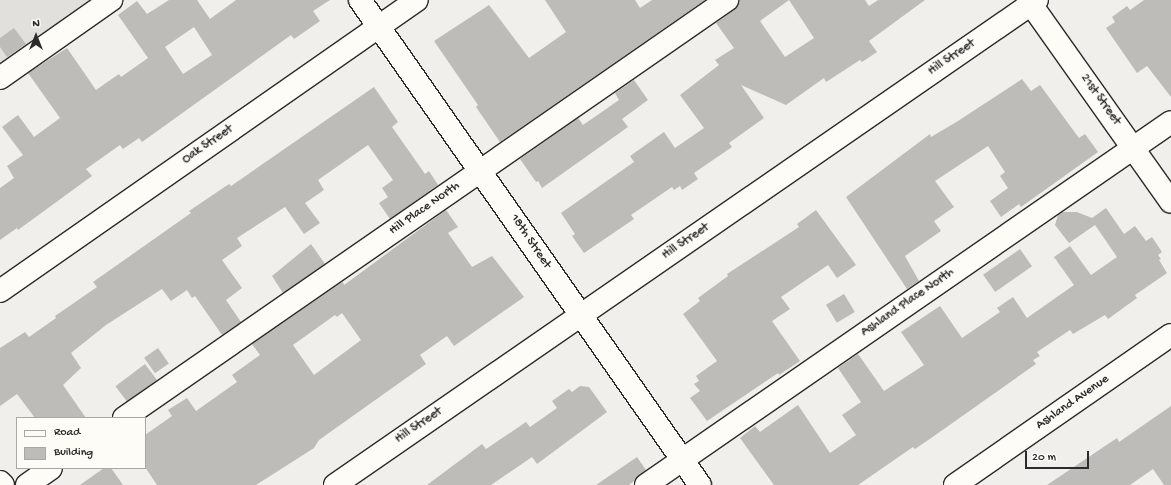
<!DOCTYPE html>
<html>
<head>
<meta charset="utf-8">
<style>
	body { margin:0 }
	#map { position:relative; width:1171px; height:485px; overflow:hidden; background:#f0efeb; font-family:"Gochi Hand",sans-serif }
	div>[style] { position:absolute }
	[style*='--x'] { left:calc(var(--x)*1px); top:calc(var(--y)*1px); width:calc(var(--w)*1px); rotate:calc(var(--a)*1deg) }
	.built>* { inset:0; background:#e1e0dc }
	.building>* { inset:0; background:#bdbcb8; transform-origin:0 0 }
	.roads { filter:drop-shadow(1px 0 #2b2b2b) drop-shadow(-1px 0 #2b2b2b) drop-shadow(0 1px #2b2b2b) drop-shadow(0 -1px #2b2b2b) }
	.minor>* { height:22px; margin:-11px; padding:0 11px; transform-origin:11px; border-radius:11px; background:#fdfcf7 }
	span { translate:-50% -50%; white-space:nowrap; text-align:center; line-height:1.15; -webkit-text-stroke:3.5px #fdfcf7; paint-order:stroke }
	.street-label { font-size:13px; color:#2b2b2b }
	.legend { position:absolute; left:16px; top:417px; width:130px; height:52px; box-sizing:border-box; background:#fdfcf7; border:1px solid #a9a8a5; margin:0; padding:5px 7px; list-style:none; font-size:12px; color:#2b2b2b }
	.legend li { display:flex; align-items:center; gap:8px; height:20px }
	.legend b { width:20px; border:1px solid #a9a8a5 }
	.north { position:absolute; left:16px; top:16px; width:40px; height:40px; -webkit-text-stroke:3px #fdfcf7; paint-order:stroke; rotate:0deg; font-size:11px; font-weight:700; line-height:16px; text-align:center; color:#2b2b2b }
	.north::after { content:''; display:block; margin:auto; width:14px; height:18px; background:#2b2b2b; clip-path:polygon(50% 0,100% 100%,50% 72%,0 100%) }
	.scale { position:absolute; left:1025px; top:451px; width:64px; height:18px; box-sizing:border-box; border:2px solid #2b2b2b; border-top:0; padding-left:5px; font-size:12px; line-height:14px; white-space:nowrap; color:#2b2b2b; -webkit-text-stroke:3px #fdfcf7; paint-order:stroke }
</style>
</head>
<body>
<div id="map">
	<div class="built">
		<i style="clip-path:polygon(0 0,91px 0,0 64px)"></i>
	</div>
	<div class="building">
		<i style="clip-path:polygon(evenodd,169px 0,197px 0,210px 19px,236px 0,330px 0,313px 11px,320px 21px,294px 39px,291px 35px,142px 142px,139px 138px,123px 149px,120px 145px,86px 169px,92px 176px,18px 230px,17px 228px,0 240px,0 188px,14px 178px,7px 166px,23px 155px,2px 127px,18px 115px,34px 137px,60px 118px,28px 73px,67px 48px,96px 90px,119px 74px,121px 77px,148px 58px,118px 15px,137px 1px,147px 14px,169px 0,194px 27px,212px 55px,183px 74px,165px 47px,194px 27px)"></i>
		<i style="clip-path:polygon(545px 0,635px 0,640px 8px,652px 0,705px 0,500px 142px,476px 107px,478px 105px,434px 41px,489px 5px,529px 58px,566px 32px)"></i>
		<i style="clip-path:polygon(739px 0,789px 0,760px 21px,785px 57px,814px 38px,789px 0,865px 0,869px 6px,878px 0,925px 0,869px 41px,877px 52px,862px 62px,860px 60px,826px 82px,824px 78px,786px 105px,741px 85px,764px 118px,729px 143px,732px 147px,694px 173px,698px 179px,682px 190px,680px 186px,674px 190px,672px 187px,631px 215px,634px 219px,584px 253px,572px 236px,575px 234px,561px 213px,634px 162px,630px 156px,664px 132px,675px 148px,704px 128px,680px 95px,719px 65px,715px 60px,734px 48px,716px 23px,734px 10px)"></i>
		<i style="clip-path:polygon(1144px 0,1171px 0,1171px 97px,1147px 66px,1137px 73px,1106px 28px,1115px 22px,1112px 17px,1127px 6px,1130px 10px)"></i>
		<i style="clip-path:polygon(14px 28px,26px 44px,7px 57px,0 47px,0 38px)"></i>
		<i style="clip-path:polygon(1022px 79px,1031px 91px,1040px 85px,1079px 138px,1085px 134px,1098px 152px,1021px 207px,1019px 204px,1001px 217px,990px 201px,1008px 188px,1000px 176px,1005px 172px,988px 146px,935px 181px,954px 207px,934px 221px,941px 231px,905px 256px,919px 281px,907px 289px,846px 197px,930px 134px,931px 137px,958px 121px)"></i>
		<i style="clip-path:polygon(634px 80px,648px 100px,622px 119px,628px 127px,542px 188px,538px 181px,536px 182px,520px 159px,578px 118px,583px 125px,619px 100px,615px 93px)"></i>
		<i style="clip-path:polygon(374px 87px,398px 122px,392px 127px,425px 174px,429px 171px,438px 185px,390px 219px,379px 203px,388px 197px,382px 188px,393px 180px,368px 145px,318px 180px,324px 190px,305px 203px,320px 223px,304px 234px,285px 207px,237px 238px,242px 246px,222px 260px,242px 288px,226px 300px,241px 322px,222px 335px,195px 296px,192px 298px,187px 290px,171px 301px,162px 289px,106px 325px,71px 353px,81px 368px,63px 385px,86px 418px,35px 418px,17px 394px,0 406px,0 348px,25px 332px,29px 337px,56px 318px,55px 316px,97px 287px,93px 282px,191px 213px,189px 211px,229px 184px,231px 186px)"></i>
		<i style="clip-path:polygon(1106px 208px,1124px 234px,1135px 226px,1146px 241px,1152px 237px,1162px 252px,1158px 255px,1161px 259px,1159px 260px,1167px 273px,1135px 295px,1137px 298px,1108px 319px,1105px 315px,1073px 334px,1070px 330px,1037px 352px,1040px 356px,1033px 360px,1036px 364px,934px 436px,915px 449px,913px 447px,858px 485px,774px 485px,740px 438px,755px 426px,760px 432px,798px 405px,830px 453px,856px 435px,842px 415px,861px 402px,838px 368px,858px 354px,884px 391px,924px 365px,901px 332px,940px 306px,962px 338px,1000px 312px,997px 308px,1013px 297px,1027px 318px,1074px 285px,1054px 257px,1070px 246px,1091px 275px,1117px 257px,1095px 225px,1069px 243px,1055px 225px,1058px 215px,1063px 212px,1077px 212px,1092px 218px)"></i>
		<i style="clip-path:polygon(evenodd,446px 210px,458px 227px,448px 233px,472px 267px,492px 256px,524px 297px,454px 346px,447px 336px,420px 355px,426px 364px,319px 440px,314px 448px,256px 485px,157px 485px,145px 467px,145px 435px,172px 416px,168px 410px,187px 398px,196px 411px,237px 382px,232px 375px,260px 355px,252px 344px,339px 284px,343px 282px,344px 285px,446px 210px,342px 313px,361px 340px,314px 375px,293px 345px,335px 315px,337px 317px,342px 313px)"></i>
		<i style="clip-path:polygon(816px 210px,856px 265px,837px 278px,828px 265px,781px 297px,790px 309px,772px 321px,800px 361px,779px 375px,778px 373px,707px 421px,690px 398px,700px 391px,694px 384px,699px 381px,696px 376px,717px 361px,683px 314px,700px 301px,698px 298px,728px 276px,727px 274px,799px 227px,797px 224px)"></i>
		<i style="clip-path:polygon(311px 244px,325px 264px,283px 293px,272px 276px)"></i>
		<i style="left:1020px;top:249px;width:21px;height:45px;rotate:55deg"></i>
		<i style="left:844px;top:294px;width:21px;height:21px;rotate:59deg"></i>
		<i style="left:158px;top:348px;width:19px;height:17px;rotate:55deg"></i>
		<i style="left:145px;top:364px;width:20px;height:37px;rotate:53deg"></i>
		<i style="clip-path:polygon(580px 386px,589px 387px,607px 412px,537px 464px,532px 457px,491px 485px,427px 485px,482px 444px,486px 449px,526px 422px,530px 427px,557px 408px,552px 401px,569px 389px,572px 392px)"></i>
		<i style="clip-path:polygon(1171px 406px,1171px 485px,1164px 485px,1153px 469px,1130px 485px,1047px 485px,1117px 438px,1119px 442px)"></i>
		<i style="clip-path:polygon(637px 457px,646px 470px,634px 481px,629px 485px,596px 485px)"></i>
		<i style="clip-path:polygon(104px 468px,111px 468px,123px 485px,80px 485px)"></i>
	</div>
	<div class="roads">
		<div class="minor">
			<i style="--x:360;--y:0;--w:592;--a:54.97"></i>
			<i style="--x:1028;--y:0;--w:247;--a:54.7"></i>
			<i style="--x:0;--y:78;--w:136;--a:-35.1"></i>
			<i style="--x:0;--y:291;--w:508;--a:-34.91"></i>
			<i style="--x:124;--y:418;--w:734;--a:-34.73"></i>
			<i style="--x:0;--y:482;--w:4;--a:45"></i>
			<i style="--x:27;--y:485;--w:29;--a:-35"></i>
			<i style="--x:335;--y:485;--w:853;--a:-34.64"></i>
			<i style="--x:646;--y:485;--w:638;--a:-34.66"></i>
			<i style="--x:955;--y:485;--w:263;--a:-34.8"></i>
		</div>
	</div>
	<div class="street-label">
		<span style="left:952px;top:58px;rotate:-35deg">Hill Street</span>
		<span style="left:1100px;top:100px;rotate:54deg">21st Street</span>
		<span style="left:208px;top:145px;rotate:-35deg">Oak Street</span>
		<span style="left:425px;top:209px;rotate:-35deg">Hill Place North</span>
		<span style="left:530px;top:242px;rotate:56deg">18th Street</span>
		<span style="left:686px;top:242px;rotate:-35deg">Hill Street</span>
		<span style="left:908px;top:303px;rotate:-35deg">Ashland Place North</span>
		<span style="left:1073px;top:403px;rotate:-35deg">Ashland Avenue</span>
		<span style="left:419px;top:426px;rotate:-35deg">Hill Street</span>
	</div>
	<ul class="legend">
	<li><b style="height:5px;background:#fdfcf7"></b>Road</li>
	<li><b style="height:11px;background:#bdbcb8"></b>Building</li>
	</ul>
	<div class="north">N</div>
	<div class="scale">20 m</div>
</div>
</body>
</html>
